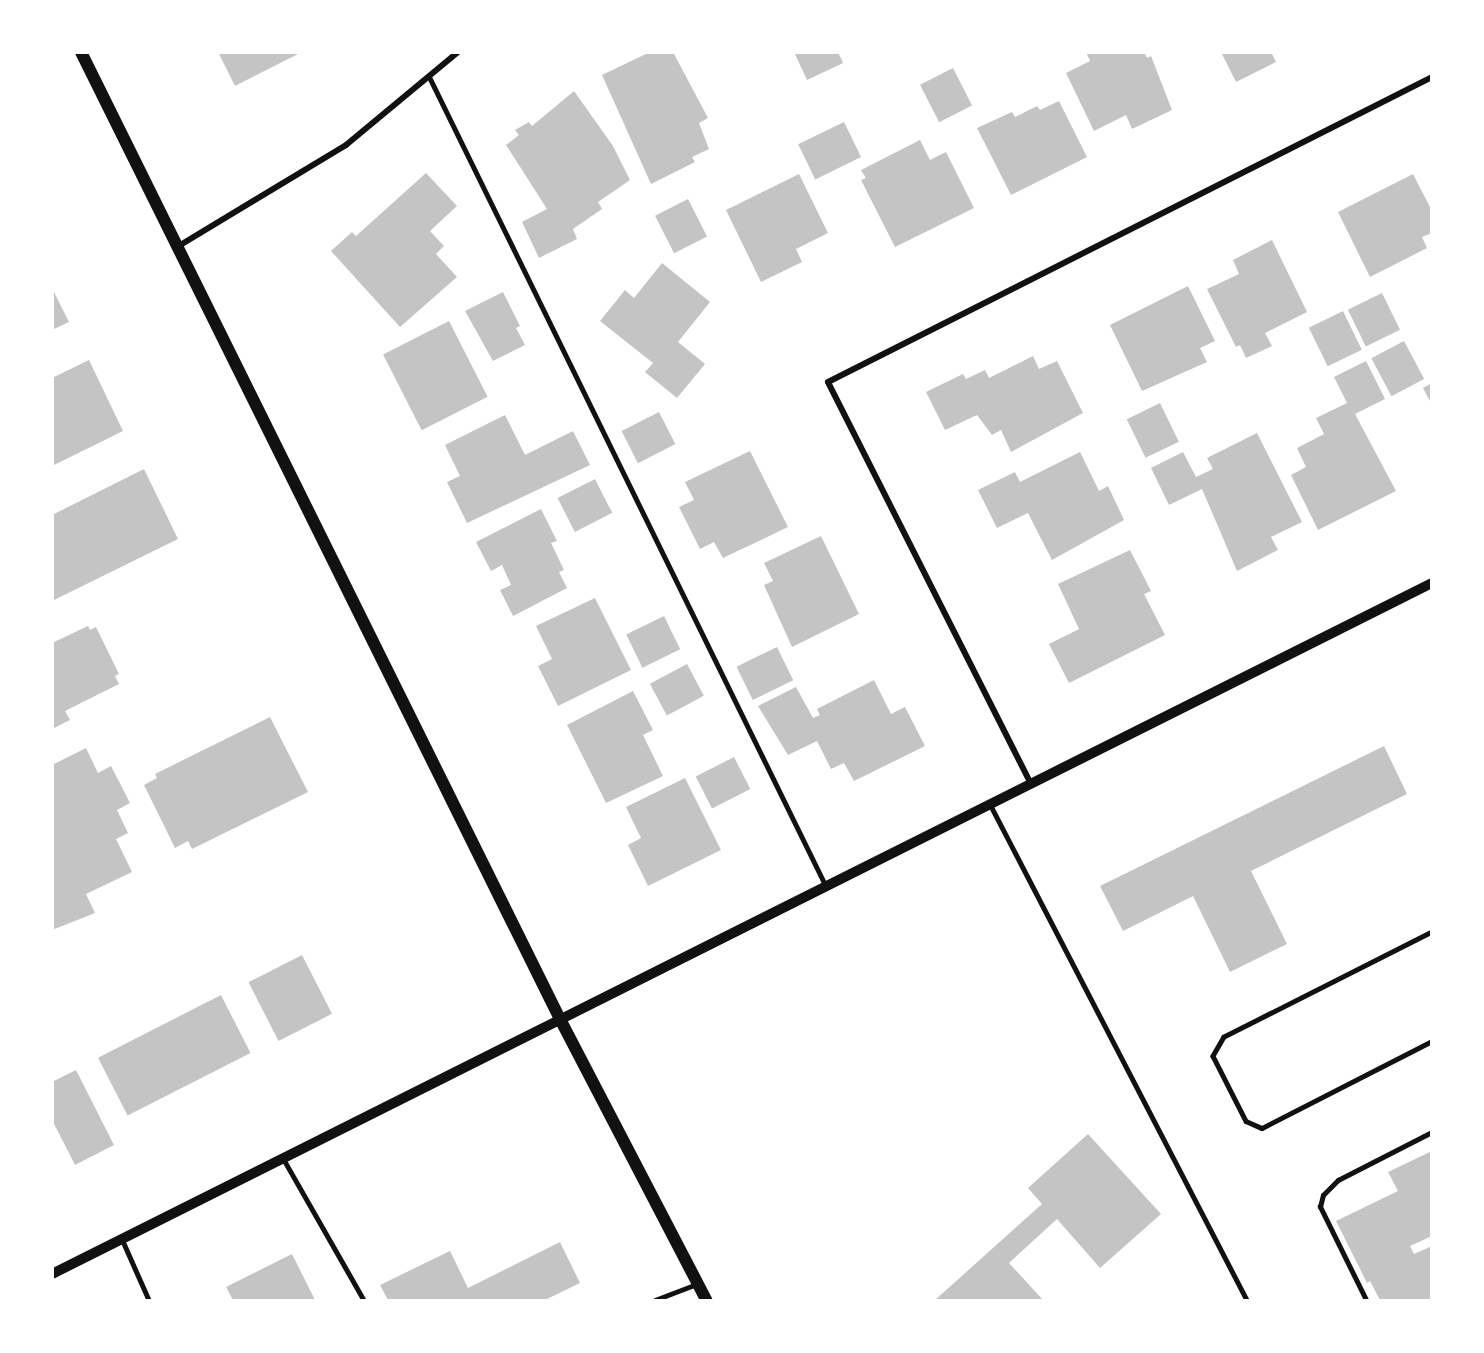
<!DOCTYPE html>
<html>
<head>
<meta charset="utf-8">
<style>
	body { margin:0 }
	#map { position:relative; width:1484px; height:1353px; overflow:hidden; background:#fff; font-family:Cabin,sans-serif }
	div>[style] { position:absolute }
	[style*='--x'] { left:calc(var(--x)*1px); top:calc(var(--y)*1px); width:calc(var(--w)*1px); rotate:calc(var(--a)*1deg) }
	.building>* { inset:0; background:#c4c4c4; transform-origin:0 0 }
	.service>* { height:4.5px; margin:-2.25px; padding:0 2.25px; transform-origin:2.25px; border-radius:2.25px; background:#111 }
	.minor>* { height:6px; margin:-3px; padding:0 3px; transform-origin:3px; border-radius:3px; background:#111 }
	.tertiary>* { height:10px; margin:-5px; padding:0 5px; transform-origin:5px; border-radius:5px; background:#111 }
	.secondary>* { height:12px; margin:-6px; padding:0 6px; transform-origin:6px; border-radius:6px; background:#111 }
	span { translate:-50% -50%; white-space:nowrap; text-align:center; line-height:1.15; -webkit-text-stroke:5px #fff; paint-order:stroke }
	.frame { position:absolute; inset:0; border:54px solid #fff; pointer-events:none }
</style>
</head>
<body>
<div id="map">
	<div class="building">
		<i style="clip-path:polygon(218px 52px,302px 52px,235px 86px)"></i>
		<i style="clip-path:polygon(650px 52px,673px 52px,708px 118px,699px 123px,709px 149px,692px 157px,695px 162px,651px 184px,602px 75px)"></i>
		<i style="clip-path:polygon(794px 52px,838px 52px,843px 63px,807px 80px)"></i>
		<i style="clip-path:polygon(1086px 52px,1144px 52px,1147px 58px,1151px 56px,1172px 110px,1132px 129px,1126px 115px,1094px 131px,1066px 73px,1090px 61px)"></i>
		<i style="clip-path:polygon(1221px 52px,1271px 52px,1276px 62px,1236px 82px)"></i>
		<i style="left:953px;top:68px;width:42px;height:37px;rotate:63deg"></i>
		<i style="clip-path:polygon(574px 91px,613px 146px,630px 180px,598px 202px,602px 209px,573px 229px,577px 239px,539px 258px,522px 222px,547px 209px,506px 145px,519px 135px,515px 130px,529px 122px,532px 126px)"></i>
		<i style="clip-path:polygon(1059px 101px,1087px 157px,1011px 195px,977px 128px,1012px 112px,1015px 117px,1037px 106px,1040px 110px)"></i>
		<i style="left:844px;top:122px;width:39px;height:51px;rotate:64deg"></i>
		<i style="clip-path:polygon(920px 140px,930px 160px,946px 152px,974px 208px,895px 247px,861px 180px,866px 178px,861px 170px)"></i>
		<i style="clip-path:polygon(426px 173px,457px 206px,430px 231px,444px 246px,436px 254px,457px 277px,400px 327px,331px 251px,352px 232px,356px 236px)"></i>
		<i style="clip-path:polygon(799px 174px,828px 233px,796px 249px,802px 262px,761px 282px,726px 210px)"></i>
		<i style="clip-path:polygon(1413px 174px,1432px 211px,1432px 233px,1422px 237px,1427px 248px,1370px 277px,1338px 212px)"></i>
		<i style="left:688px;top:199px;width:42px;height:37px;rotate:63deg"></i>
		<i style="clip-path:polygon(1272px 240px,1307px 312px,1265px 333px,1272px 346px,1246px 358px,1240px 345px,1236px 347px,1207px 289px,1239px 274px,1233px 260px)"></i>
		<i style="clip-path:polygon(662px 263px,710px 302px,678px 342px,705px 364px,677px 398px,645px 372px,653px 363px,600px 321px,625px 290px,634px 298px)"></i>
		<i style="clip-path:polygon(1188px 286px,1215px 341px,1200px 348px,1207px 362px,1142px 391px,1110px 325px)"></i>
		<i style="clip-path:polygon(52px 288px,69px 322px,52px 330px)"></i>
		<i style="clip-path:polygon(503px 292px,520px 326px,516px 328px,525px 345px,493px 361px,465px 311px)"></i>
		<i style="left:1382px;top:293px;width:41px;height:38px;rotate:64deg"></i>
		<i style="left:1343px;top:311px;width:43px;height:38px;rotate:64deg"></i>
		<i style="left:449px;top:321px;width:85px;height:74px;rotate:63deg"></i>
		<i style="left:1404px;top:341px;width:43px;height:37px;rotate:62deg"></i>
		<i style="clip-path:polygon(1033px 356px,1039px 369px,1057px 361px,1083px 413px,1011px 452px,1001px 430px,992px 435px,977px 415px,945px 430px,926px 392px,963px 374px,966px 379px,985px 370px,989px 378px)"></i>
		<i style="clip-path:polygon(89px 360px,123px 431px,52px 466px,52px 378px)"></i>
		<i style="clip-path:polygon(1366px 361px,1385px 399px,1355px 414px,1396px 491px,1318px 530px,1291px 475px,1306px 467px,1297px 448px,1324px 434px,1316px 418px,1347px 403px,1334px 377px)"></i>
		<i style="clip-path:polygon(1432px 383px,1432px 405px,1423px 388px)"></i>
		<i style="left:1160px;top:403px;width:43px;height:37px;rotate:64deg"></i>
		<i style="left:659px;top:412px;width:36px;height:42px;rotate:63deg"></i>
		<i style="clip-path:polygon(505px 415px,525px 455px,573px 431px,590px 465px,467px 523px,447px 482px,460px 476px,445px 445px)"></i>
		<i style="clip-path:polygon(1257px 433px,1302px 522px,1271px 537px,1278px 550px,1237px 571px,1202px 489px,1169px 505px,1151px 468px,1183px 452px,1196px 477px,1213px 469px,1207px 458px)"></i>
		<i style="clip-path:polygon(750px 451px,788px 527px,723px 558px,714px 542px,700px 549px,679px 507px,694px 500px,685px 482px)"></i>
		<i style="clip-path:polygon(1080px 452px,1099px 491px,1108px 486px,1124px 520px,1052px 560px,1028px 513px,997px 528px,978px 490px,1015px 472px,1020px 482px)"></i>
		<i style="clip-path:polygon(144px 469px,178px 539px,52px 601px,52px 515px)"></i>
		<i style="left:595px;top:479px;width:38px;height:42px;rotate:63deg"></i>
		<i style="clip-path:polygon(541px 509px,557px 541px,551px 543px,564px 570px,559px 572px,567px 588px,513px 616px,500px 590px,511px 585px,502px 565px,491px 571px,476px 542px)"></i>
		<i style="clip-path:polygon(821px 536px,859px 614px,792px 647px,764px 585px,773px 581px,764px 563px)"></i>
		<i style="clip-path:polygon(1130px 550px,1151px 591px,1144px 594px,1165px 635px,1069px 683px,1049px 644px,1079px 629px,1058px 584px)"></i>
		<i style="clip-path:polygon(595px 598px,631px 670px,558px 706px,538px 666px,552px 659px,536px 626px)"></i>
		<i style="left:664px;top:616px;width:37px;height:42px;rotate:64deg"></i>
		<i style="clip-path:polygon(88px 626px,90px 630px,96px 627px,119px 674px,115px 676px,119px 684px,65px 711px,70px 720px,52px 729px,52px 643px)"></i>
		<i style="left:777px;top:647px;width:37px;height:45px;rotate:64deg"></i>
		<i style="left:687px;top:664px;width:36px;height:42px;rotate:62deg"></i>
		<i style="clip-path:polygon(874px 680px,891px 714px,905px 707px,925px 746px,854px 781px,844px 763px,831px 769px,817px 741px,788px 755px,758px 706px,796px 687px,813px 718px,820px 715px,817px 709px)"></i>
		<i style="clip-path:polygon(633px 691px,653px 730px,643px 735px,663px 776px,606px 803px,567px 725px)"></i>
		<i style="clip-path:polygon(270px 717px,308px 792px,192px 849px,188px 841px,175px 848px,144px 785px,157px 778px,155px 774px)"></i>
		<i style="clip-path:polygon(1384px 746px,1407px 794px,1251px 871px,1287px 944px,1230px 972px,1193px 896px,1123px 931px,1100px 886px)"></i>
		<i style="clip-path:polygon(86px 748px,98px 773px,111px 766px,130px 803px,117px 810px,128px 833px,116px 839px,132px 872px,86px 894px,95px 913px,52px 930px,52px 765px)"></i>
		<i style="left:734px;top:757px;width:36px;height:43px;rotate:63deg"></i>
		<i style="clip-path:polygon(685px 778px,721px 850px,648px 886px,628px 845px,641px 838px,626px 807px)"></i>
		<i style="left:302px;top:955px;width:66px;height:60px;rotate:63deg"></i>
		<i style="left:221px;top:995px;width:65px;height:138px;rotate:63deg"></i>
		<i style="clip-path:polygon(76px 1070px,114px 1145px,75px 1165px,52px 1120px,52px 1082px)"></i>
		<i style="clip-path:polygon(1088px 1134px,1161px 1214px,1100px 1268px,1057px 1219px,1009px 1263px,1043px 1300px,935px 1300px,1042px 1204px,1028px 1188px)"></i>
		<i style="clip-path:polygon(1432px 1151px,1432px 1236px,1410px 1246px,1414px 1254px,1432px 1246px,1432px 1300px,1380px 1300px,1370px 1281px,1367px 1283px,1336px 1221px,1398px 1191px,1388px 1172px)"></i>
		<i style="clip-path:polygon(560px 1242px,580px 1283px,545px 1300px,388px 1300px,380px 1285px,450px 1251px,468px 1288px)"></i>
		<i style="clip-path:polygon(292px 1254px,315px 1300px,233px 1300px,226px 1287px)"></i>
	</div>
	<div class="service">
		<i style="--x:429;--y:76;--w:902;--a:63.89"></i>
		<i style="--x:990;--y:804;--w:559;--a:62.61"></i>
		<i style="--x:1432;--y:932;--w:233;--a:153.2"></i>
		<i style="--x:1224;--y:1037;--w:22;--a:120"></i>
		<i style="--x:1213;--y:1056;--w:73;--a:63.1"></i>
		<i style="--x:1246;--y:1121;--w:17;--a:24"></i>
		<i style="--x:1262;--y:1128;--w:191;--a:-27.1"></i>
		<i style="--x:283;--y:1158;--w:163;--a:60.3"></i>
		<i style="--x:122;--y:1239;--w:67;--a:66.1"></i>
		<i style="--x:655;--y:1300;--w:45;--a:-20.9"></i>
		<i style="--x:1366;--y:1300;--w:104;--a:-116.3"></i>
		<i style="--x:1320;--y:1207;--w:12;--a:-76"></i>
		<i style="--x:1323;--y:1195;--w:21;--a:-45"></i>
		<i style="--x:1338;--y:1180;--w:106;--a:-27.1"></i>
	</div>
	<div class="minor">
		<i style="--x:177;--y:247;--w:197;--a:-31.1"></i>
		<i style="--x:346;--y:145;--w:146;--a:-39.7"></i>
		<i style="--x:1031;--y:784;--w:450;--a:-116.8"></i>
		<i style="--x:828;--y:382;--w:677;--a:-26.79"></i>
	</div>
	<div class="tertiary">
		<i style="--x:52;--y:1274;--w:1543;--a:-26.6"></i>
	</div>
	<div class="secondary">
		<i style="--x:81;--y:52;--w:1079;--a:63.65"></i>
		<i style="--x:560;--y:1019;--w:317;--a:62.5"></i>
	</div>
	<div class="frame"></div>
</div>
</body>
</html>
